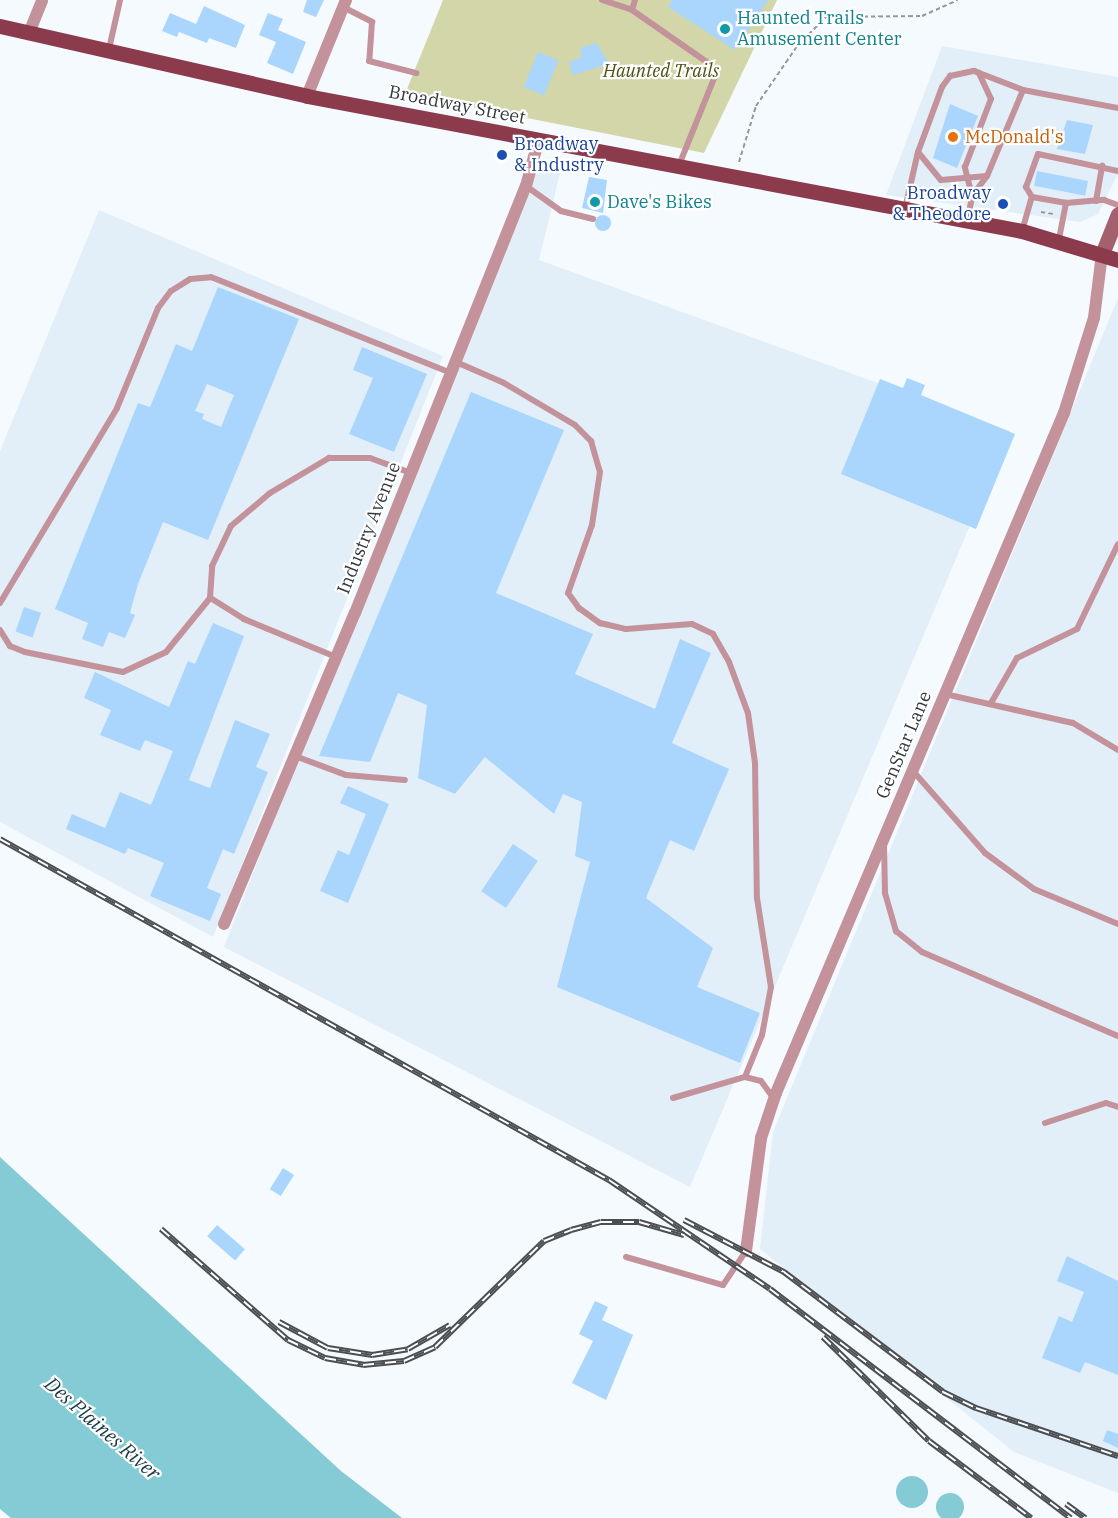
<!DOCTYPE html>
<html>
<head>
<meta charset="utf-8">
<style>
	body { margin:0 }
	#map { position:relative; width:1118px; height:1518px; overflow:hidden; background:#f5faff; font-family:"IBM Plex Serif",serif }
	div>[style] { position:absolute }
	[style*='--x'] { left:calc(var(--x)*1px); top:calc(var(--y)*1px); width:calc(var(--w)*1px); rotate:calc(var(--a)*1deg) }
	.built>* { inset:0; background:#e2eef8 }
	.green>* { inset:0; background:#d2d6a8 }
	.water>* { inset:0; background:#85cbd5 }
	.round { border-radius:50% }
	.building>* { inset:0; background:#aad6fd; transform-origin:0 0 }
	.path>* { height:2px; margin-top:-1px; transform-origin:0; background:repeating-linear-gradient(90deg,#94989c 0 4.5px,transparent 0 7.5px) }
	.lane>* { height:6px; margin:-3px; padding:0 3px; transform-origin:3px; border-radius:3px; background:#c3929a }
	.street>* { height:12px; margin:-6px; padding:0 6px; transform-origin:6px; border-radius:6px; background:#c3929a }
	.secondary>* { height:15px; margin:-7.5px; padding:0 7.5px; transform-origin:7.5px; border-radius:7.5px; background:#a4606d }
	.primary>* { height:15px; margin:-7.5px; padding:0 7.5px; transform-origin:7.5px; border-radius:7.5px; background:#8c3b4d }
	.rail>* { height:6px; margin-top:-3px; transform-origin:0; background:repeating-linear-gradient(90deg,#fff 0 11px,#4c4f52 0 22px); box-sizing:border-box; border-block:2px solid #4c4f52 }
	.dots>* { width:16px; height:16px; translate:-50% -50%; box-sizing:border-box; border:3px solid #fff; border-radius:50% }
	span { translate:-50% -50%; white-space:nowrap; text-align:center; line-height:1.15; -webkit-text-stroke:4.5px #fff; paint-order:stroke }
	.culture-label { font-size:18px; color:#0d838f }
	.left { translate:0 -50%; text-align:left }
	.park-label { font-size:18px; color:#4e5013; font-style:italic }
	.street-label { font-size:18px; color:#35383b }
	.food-label { font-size:18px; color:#c56008 }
	.transit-label { font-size:18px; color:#164399 }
	.right { translate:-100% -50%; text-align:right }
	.water-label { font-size:20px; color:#1a3c41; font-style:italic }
</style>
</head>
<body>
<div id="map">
	<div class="built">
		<i style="clip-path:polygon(942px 46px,1118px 77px,1118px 174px,1098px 214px,1080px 222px,886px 195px)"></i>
		<i style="clip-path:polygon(531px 165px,561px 169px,539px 260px,1010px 431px,690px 1187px,224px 947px)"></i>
		<i style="clip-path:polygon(99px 210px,443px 356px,213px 937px,0 822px,0 451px)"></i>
		<i style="clip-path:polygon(1118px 298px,1118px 1493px,1014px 1452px,760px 1249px,773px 1132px)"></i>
	</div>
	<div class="green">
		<i style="clip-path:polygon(443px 0,777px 0,704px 153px,405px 94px)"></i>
	</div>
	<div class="water">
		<i style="clip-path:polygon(0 1157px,341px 1471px,402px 1518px,11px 1518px,0 1509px)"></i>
		<i class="round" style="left:896px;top:1476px;width:32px;height:32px"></i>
		<i class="round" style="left:936px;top:1493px;width:28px;height:28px"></i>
	</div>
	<div class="building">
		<i style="clip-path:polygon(307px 0,324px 0,316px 17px,303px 12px)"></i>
		<i style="clip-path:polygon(672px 0,768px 0,735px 50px,668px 7px)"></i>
		<i style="clip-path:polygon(204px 6px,245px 25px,236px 48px,209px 38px,207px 43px,179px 32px,177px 37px,162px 31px,170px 13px,196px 24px)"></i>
		<i style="clip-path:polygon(268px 13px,283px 19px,278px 30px,306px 42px,293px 74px,267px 63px,276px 42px,259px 35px)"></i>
		<i style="clip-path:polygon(597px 43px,609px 64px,573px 75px,569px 62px,582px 57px,580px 48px)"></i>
		<i style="left:538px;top:52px;width:22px;height:38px;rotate:22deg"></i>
		<i style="clip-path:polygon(950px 104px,978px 116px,957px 168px,933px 158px)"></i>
		<i style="clip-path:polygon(1067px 120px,1093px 125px,1085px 154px,1057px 149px)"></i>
		<i style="left:1037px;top:171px;width:52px;height:15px;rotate:11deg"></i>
		<i style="clip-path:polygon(589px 177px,607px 180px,603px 213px,582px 208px)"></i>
		<i class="round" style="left:595px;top:215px;width:16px;height:16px"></i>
		<i style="clip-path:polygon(evenodd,218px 287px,299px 319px,208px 540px,163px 522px,138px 584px,130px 613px,135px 615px,125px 638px,109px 632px,103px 647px,82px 639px,88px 623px,55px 609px,138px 403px,150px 407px,176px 344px,192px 351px,218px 287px,207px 384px,234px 395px,221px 427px,202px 419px,204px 414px,195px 411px,207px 384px)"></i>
		<i style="clip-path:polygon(362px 347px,427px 374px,394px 452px,349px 434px,373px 378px,353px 370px)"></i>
		<i style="clip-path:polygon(907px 378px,925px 385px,921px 395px,1015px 434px,976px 529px,841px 474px,880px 379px,903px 388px)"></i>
		<i style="clip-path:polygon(471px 392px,564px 430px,496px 593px,593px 634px,575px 674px,655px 709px,680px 639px,711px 653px,672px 743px,729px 769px,694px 851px,670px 840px,646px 898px,713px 948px,697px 987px,760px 1013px,740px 1063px,557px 987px,590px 862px,575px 856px,582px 802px,563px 794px,554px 814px,485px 757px,455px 794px,418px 778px,427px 705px,398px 693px,370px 762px,319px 756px)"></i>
		<i style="left:24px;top:607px;width:18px;height:26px;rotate:19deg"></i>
		<i style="clip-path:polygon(213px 623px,244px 636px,189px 780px,210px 788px,235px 720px,270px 734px,256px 767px,268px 772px,234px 854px,223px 849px,207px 888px,221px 894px,210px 921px,150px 896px,164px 863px,128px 848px,125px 854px,66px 829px,72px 814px,105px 828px,120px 792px,151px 805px,173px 751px,145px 740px,140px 751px,100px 735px,111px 710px,84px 698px,95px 672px,169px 707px,188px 661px,195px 664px)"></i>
		<i style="clip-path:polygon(348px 786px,389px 804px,348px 903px,320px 891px,338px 850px,349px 855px,366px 814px,340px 803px)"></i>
		<i style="left:513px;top:844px;width:30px;height:57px;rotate:34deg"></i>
		<i style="left:283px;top:1168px;width:13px;height:25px;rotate:32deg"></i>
		<i style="left:217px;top:1225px;width:37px;height:15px;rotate:41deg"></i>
		<i style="clip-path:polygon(1067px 1256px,1118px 1281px,1118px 1375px,1085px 1362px,1080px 1373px,1042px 1358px,1059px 1316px,1072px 1322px,1084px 1292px,1057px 1281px)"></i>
		<i style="clip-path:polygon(595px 1301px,608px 1307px,602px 1320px,633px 1335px,606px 1400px,572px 1383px,593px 1341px,579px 1334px)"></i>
		<i style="clip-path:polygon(1107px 1430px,1118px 1434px,1118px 1448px,1103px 1441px)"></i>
	</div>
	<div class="path">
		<i style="--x:739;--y:162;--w:59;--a:-73.1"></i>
		<i style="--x:756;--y:106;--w:74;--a:-55.5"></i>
		<i style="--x:798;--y:45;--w:40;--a:-45"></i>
		<i style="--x:826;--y:17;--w:96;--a:-0.6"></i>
		<i style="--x:922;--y:16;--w:39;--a:-24"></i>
		<i style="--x:1041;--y:212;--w:12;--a:9"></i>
	</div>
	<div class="lane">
		<i style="--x:602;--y:0;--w:32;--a:18"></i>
		<i style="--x:635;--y:0;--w:10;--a:107"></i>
		<i style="--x:632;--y:10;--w:96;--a:34.8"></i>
		<i style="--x:711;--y:65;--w:12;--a:70"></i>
		<i style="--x:715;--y:76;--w:96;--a:112"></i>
		<i style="--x:343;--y:7;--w:33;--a:27"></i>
		<i style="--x:372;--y:22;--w:39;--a:94"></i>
		<i style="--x:369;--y:61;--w:49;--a:14.3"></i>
		<i style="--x:109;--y:49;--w:50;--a:-77.3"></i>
		<i style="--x:1023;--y:90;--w:97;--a:10.7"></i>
		<i style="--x:918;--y:152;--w:36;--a:51"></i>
		<i style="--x:941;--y:180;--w:46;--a:-5"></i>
		<i style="--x:526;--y:186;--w:43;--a:35.5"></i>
		<i style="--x:561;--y:211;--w:33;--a:14"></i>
		<i style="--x:972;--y:196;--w:30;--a:-104"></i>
		<i style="--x:965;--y:167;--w:73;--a:-69.1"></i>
		<i style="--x:991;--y:99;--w:29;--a:-115"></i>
		<i style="--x:1032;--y:197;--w:35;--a:10"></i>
		<i style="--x:1096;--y:201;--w:36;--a:-80"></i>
		<i style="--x:905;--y:209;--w:58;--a:-77.2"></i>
		<i style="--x:918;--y:152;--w:69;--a:-69.7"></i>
		<i style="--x:942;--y:87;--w:14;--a:-54"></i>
		<i style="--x:950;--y:76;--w:25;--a:-12"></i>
		<i style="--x:974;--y:71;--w:53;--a:21.2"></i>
		<i style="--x:1023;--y:90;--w:93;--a:112.7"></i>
		<i style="--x:987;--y:176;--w:25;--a:127"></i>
		<i style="--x:972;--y:196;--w:23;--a:100"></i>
		<i style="--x:1022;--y:231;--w:35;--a:-74"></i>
		<i style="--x:1032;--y:197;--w:12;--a:-121"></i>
		<i style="--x:1026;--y:187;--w:35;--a:-70"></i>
		<i style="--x:1038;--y:154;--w:82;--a:12"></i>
		<i style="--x:1059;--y:239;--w:37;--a:-79"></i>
		<i style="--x:1066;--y:203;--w:38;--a:-5"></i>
		<i style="--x:1104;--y:200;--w:15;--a:20"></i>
		<i style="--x:456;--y:362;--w:52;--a:23.6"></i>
		<i style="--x:504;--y:383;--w:82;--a:30.6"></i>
		<i style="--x:575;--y:425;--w:23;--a:45"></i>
		<i style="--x:591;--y:441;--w:32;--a:74"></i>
		<i style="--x:600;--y:472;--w:54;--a:98.6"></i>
		<i style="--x:592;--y:525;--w:72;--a:109.4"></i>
		<i style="--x:568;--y:593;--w:19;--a:54"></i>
		<i style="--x:579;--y:608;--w:26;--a:36"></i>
		<i style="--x:600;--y:623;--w:27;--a:13"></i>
		<i style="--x:626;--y:629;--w:66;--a:-4.3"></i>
		<i style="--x:692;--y:624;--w:23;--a:25"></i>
		<i style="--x:713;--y:634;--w:32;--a:60"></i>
		<i style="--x:729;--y:662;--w:54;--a:69.6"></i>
		<i style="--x:748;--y:713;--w:50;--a:82"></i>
		<i style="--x:755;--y:763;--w:135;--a:89.2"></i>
		<i style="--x:757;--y:898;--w:90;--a:81.1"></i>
		<i style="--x:771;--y:987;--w:49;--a:100.6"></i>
		<i style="--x:762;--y:1035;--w:45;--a:112"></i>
		<i style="--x:0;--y:603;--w:227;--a:-59"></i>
		<i style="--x:117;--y:408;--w:108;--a:-67.7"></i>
		<i style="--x:158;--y:308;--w:21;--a:-53"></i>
		<i style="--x:171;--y:291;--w:22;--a:-32"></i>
		<i style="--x:190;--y:279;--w:21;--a:-5"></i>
		<i style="--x:211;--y:277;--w:258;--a:21.8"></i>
		<i style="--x:0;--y:630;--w:19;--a:58"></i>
		<i style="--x:10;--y:646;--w:16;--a:22"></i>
		<i style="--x:25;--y:652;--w:100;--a:11.5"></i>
		<i style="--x:123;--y:672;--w:47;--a:-24.9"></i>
		<i style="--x:166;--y:652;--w:70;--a:-50.8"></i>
		<i style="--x:336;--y:657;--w:100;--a:-157.6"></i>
		<i style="--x:244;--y:619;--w:40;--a:-148"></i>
		<i style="--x:210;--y:598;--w:32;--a:-86"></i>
		<i style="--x:212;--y:566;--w:44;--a:-64.6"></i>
		<i style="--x:231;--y:526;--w:51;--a:-40.2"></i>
		<i style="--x:270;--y:493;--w:69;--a:-30.7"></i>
		<i style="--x:329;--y:458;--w:41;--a:0"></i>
		<i style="--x:370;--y:458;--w:44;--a:20.1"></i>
		<i style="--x:945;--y:694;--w:131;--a:12.8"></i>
		<i style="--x:1073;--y:723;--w:52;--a:31"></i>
		<i style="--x:991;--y:703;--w:52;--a:-60"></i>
		<i style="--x:1017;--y:658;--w:67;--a:-25.8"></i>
		<i style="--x:1077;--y:629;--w:94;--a:-64.2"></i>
		<i style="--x:295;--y:756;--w:54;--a:20.4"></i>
		<i style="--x:346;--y:775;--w:59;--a:4.8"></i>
		<i style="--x:913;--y:771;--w:109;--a:48.7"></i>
		<i style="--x:985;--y:853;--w:61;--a:36.3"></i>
		<i style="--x:1034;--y:889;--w:91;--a:22.6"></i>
		<i style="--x:884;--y:845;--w:48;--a:88.8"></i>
		<i style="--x:885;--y:893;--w:40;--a:74"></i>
		<i style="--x:896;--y:931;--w:33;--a:39"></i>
		<i style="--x:922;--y:952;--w:213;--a:23.2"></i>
		<i style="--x:673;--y:1098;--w:75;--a:-16.3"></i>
		<i style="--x:745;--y:1077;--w:16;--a:14"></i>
		<i style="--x:761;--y:1081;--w:22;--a:54"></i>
		<i style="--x:1045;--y:1123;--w:64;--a:-18.2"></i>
		<i style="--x:1106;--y:1103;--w:13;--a:18"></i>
		<i style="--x:626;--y:1257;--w:101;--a:16.1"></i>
		<i style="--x:723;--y:1285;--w:41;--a:-55.9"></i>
	</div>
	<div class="street">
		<i style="--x:29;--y:33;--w:35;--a:-68"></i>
		<i style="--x:307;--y:96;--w:104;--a:-67.9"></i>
		<i style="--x:224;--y:924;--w:337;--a:-67.2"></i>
		<i style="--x:355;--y:613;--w:460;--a:-68.2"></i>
		<i style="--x:526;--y:186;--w:46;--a:-74.7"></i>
		<i style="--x:746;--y:1251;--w:114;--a:-82.4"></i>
		<i style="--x:761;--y:1138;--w:47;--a:-71.6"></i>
		<i style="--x:776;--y:1093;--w:738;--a:-67.05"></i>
		<i style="--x:1064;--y:413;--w:100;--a:-72.5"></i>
		<i style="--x:1094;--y:318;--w:64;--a:-82.9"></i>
	</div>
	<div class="secondary">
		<i style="--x:1102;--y:254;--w:43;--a:-68.2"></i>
	</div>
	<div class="primary">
		<i style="--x:0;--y:26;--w:315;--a:12.8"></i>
		<i style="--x:307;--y:96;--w:728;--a:10.69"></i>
		<i style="--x:1022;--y:231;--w:100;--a:16.8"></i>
	</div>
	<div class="rail">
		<i style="--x:0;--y:839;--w:698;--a:29.25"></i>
		<i style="--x:609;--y:1180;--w:194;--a:34.1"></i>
		<i style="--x:770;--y:1289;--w:378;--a:37.3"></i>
		<i style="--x:684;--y:1220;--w:113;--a:27.5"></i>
		<i style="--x:784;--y:1272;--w:199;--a:37"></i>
		<i style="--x:943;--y:1392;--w:37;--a:26"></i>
		<i style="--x:976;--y:1408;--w:150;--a:18.7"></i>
		<i style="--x:161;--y:1229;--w:169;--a:41.2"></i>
		<i style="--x:288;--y:1340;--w:41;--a:25.9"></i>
		<i style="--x:325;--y:1358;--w:39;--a:10"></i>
		<i style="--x:363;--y:1365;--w:41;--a:-5.6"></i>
		<i style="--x:404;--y:1361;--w:34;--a:-24"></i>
		<i style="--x:435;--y:1347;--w:152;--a:-44.2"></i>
		<i style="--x:544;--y:1241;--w:29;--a:-22"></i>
		<i style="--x:571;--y:1230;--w:31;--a:-15"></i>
		<i style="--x:601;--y:1222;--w:38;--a:0"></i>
		<i style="--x:639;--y:1222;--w:47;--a:16.1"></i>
		<i style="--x:279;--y:1322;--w:55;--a:28"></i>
		<i style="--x:328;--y:1348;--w:45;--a:9"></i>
		<i style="--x:372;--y:1355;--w:36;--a:-9"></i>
		<i style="--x:408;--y:1349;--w:48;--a:-29.7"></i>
		<i style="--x:823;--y:1337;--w:148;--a:44.5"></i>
		<i style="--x:929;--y:1441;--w:128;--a:37"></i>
		<i style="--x:1066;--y:1504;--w:24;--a:36"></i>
	</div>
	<div class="dots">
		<i style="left:725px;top:29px;background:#0f9aa8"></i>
		<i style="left:953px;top:137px;background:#e8710a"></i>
		<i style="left:502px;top:155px;background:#1a4fb4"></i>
		<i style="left:595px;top:202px;background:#0f9aa8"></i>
		<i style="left:1003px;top:204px;background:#1a4fb4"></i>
	</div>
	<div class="culture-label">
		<span class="left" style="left:737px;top:29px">Haunted Trails<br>Amusement Center</span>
		<span class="left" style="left:607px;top:202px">Dave's Bikes</span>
	</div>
	<div class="park-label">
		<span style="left:661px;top:71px">Haunted Trails</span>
	</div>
	<div class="street-label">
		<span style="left:457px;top:105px;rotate:11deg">Broadway Street</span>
		<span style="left:369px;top:528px;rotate:-68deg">Industry Avenue</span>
		<span style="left:904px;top:745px;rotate:-67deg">GenStar Lane</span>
	</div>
	<div class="food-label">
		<span class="left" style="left:965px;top:137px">McDonald's</span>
	</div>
	<div class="transit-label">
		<span class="left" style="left:514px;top:155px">Broadway<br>&amp; Industry</span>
		<span class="right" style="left:991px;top:204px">Broadway<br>&amp; Theodore</span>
	</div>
	<div class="water-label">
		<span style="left:103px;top:1428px;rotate:41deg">Des Plaines River</span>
	</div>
</div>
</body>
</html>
